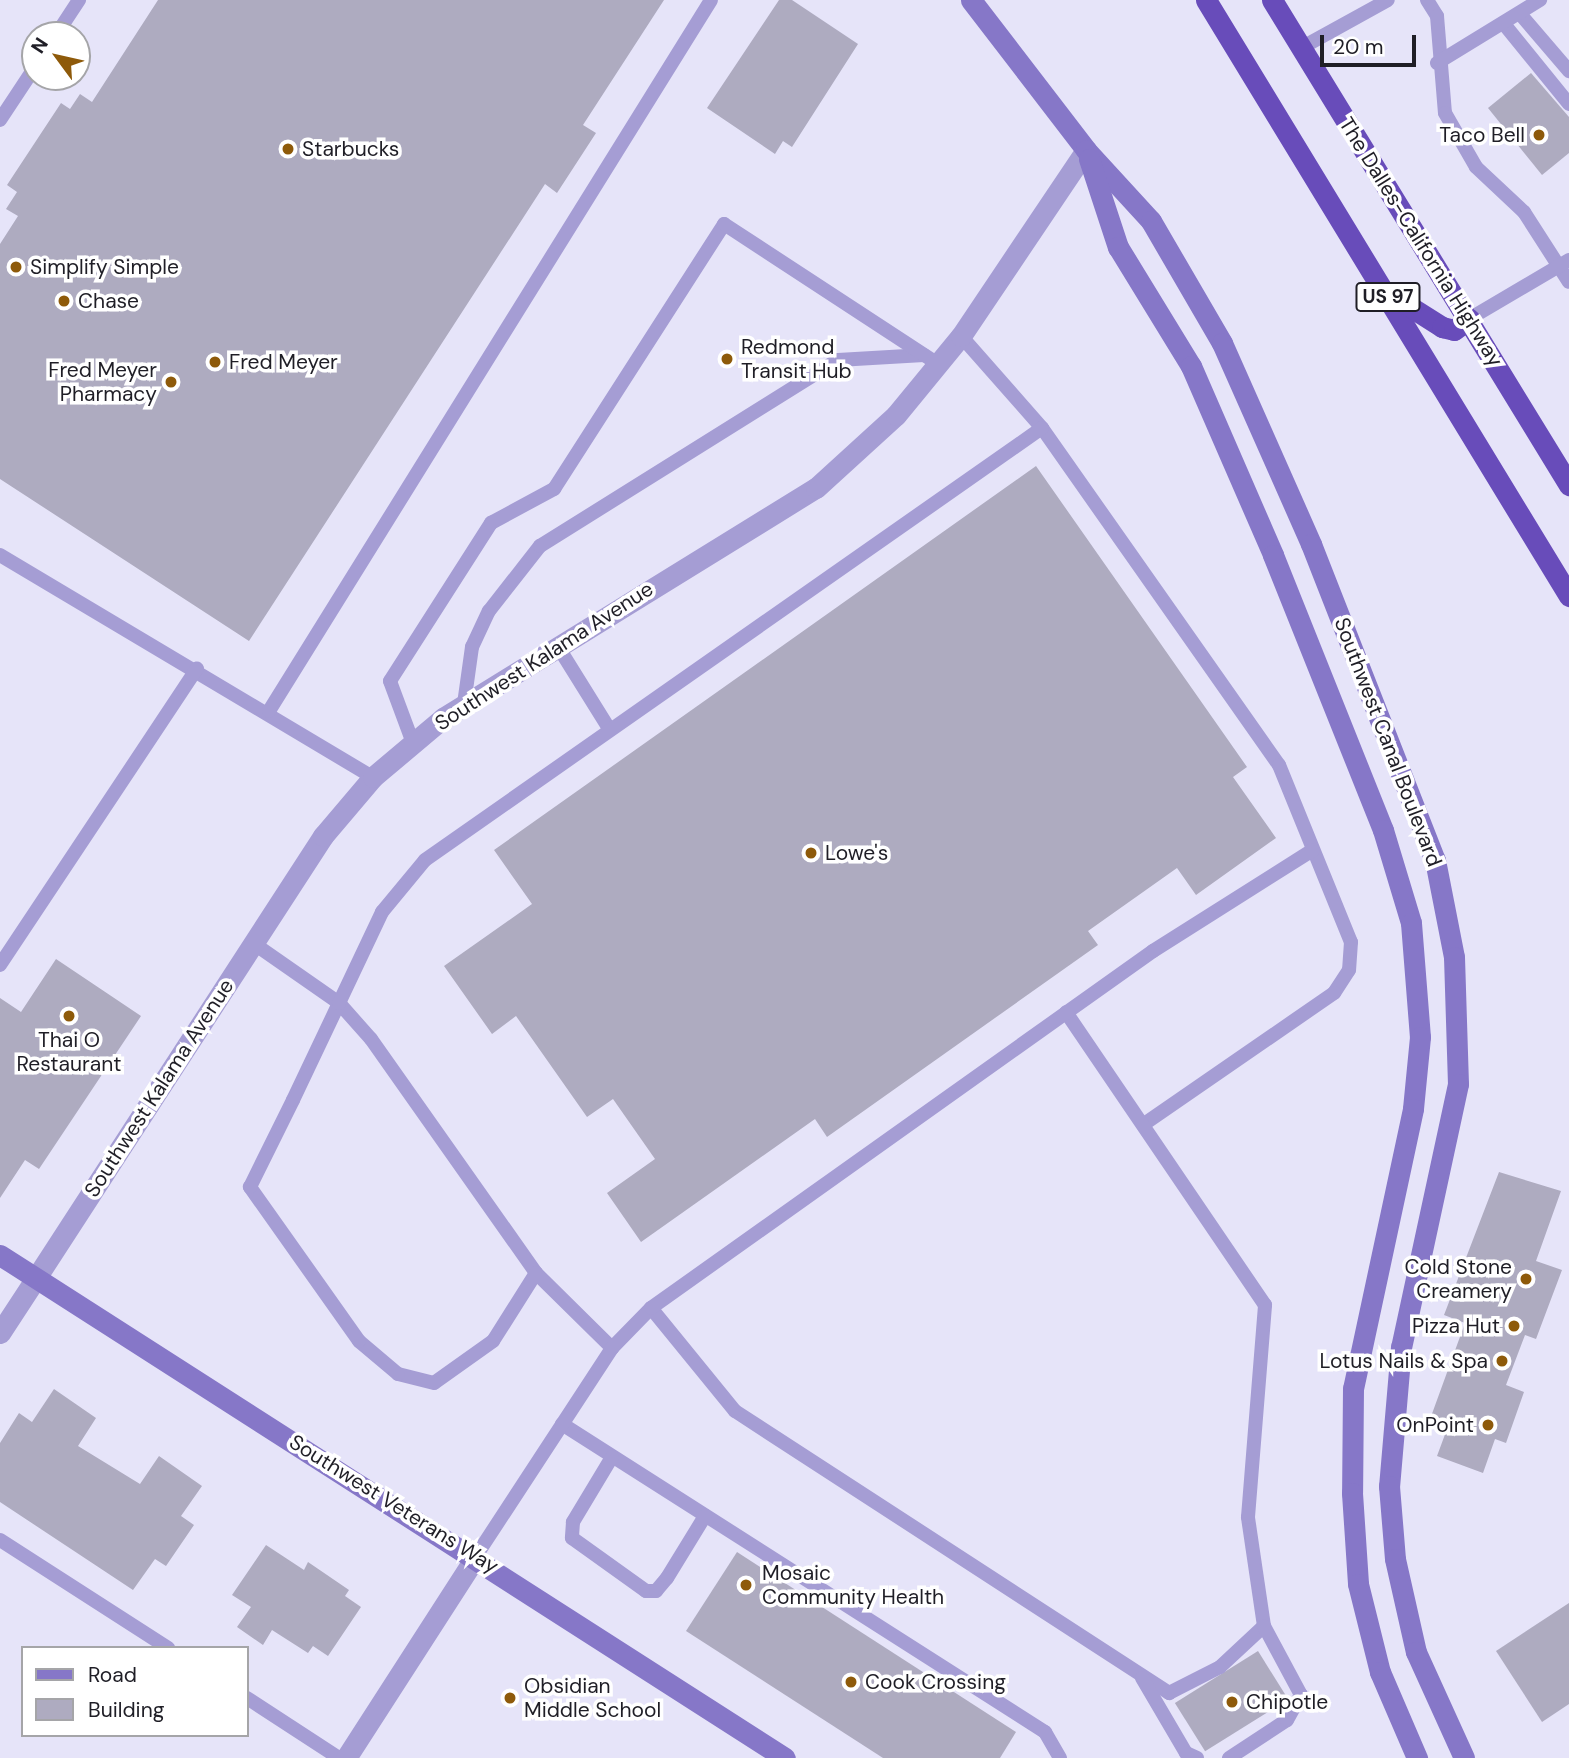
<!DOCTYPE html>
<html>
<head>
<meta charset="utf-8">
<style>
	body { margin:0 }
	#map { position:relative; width:1569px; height:1758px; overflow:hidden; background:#e6e4f9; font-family:"DM Sans",sans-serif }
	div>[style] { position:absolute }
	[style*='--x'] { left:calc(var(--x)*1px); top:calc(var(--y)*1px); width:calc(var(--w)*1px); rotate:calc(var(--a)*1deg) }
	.building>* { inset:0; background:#aeabc0; transform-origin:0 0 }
	.service>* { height:14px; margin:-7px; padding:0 7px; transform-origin:7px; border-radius:7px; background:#a59dd4 }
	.minor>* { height:21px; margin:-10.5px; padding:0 10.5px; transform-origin:10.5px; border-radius:10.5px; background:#a59dd4 }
	.tertiary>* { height:21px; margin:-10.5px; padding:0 10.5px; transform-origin:10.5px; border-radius:10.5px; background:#a59dd4 }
	.secondary>* { height:21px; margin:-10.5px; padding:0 10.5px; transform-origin:10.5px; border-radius:10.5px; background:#8677c8 }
	.trunk>* { height:21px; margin:-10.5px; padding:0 10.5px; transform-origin:10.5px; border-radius:10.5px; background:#684cba }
	.dots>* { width:19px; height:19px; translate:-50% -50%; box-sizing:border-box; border:4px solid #fff; border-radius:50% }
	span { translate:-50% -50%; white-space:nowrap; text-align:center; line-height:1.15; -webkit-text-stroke:7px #fff; paint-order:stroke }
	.shield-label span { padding:2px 5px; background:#fff; border:2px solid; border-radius:5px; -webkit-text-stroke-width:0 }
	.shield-label { font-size:19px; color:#1f1e26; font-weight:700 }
	.poi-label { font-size:21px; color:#1f1e26 }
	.right { translate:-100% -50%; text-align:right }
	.left { translate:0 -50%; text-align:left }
	.street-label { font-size:21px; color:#1f1e26 }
	.legend { position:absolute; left:21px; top:1646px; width:228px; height:91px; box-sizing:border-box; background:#fff; border:2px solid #a5a5a8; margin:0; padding:9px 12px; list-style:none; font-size:21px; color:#1f1e26 }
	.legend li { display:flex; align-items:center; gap:14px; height:35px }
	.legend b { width:35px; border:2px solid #a5a5a8 }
	.north { position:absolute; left:21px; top:21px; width:70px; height:70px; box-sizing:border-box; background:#fff; border:2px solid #a5a5a8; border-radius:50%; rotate:303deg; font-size:19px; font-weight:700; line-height:28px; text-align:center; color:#1f1e26 }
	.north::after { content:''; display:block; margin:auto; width:24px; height:32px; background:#8e5a0a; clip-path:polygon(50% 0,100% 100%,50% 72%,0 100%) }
	.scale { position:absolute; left:1320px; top:35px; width:96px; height:32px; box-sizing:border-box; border:4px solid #1f1e26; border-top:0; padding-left:9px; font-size:21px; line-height:24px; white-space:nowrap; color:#1f1e26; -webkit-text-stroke:5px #fff; paint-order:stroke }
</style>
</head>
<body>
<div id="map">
	<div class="building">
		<i style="clip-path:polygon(158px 0,664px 0,583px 125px,596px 133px,557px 193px,545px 184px,249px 641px,0 479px,0 244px,18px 216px,6px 209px,17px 192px,7px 185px,61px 103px,70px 109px,80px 94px,92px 102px)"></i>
		<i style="clip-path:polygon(779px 0,792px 0,858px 44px,792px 147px,783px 141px,775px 154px,707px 108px)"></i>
		<i style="clip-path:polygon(1531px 73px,1569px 117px,1569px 153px,1542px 175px,1488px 108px)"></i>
		<i style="clip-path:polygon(1036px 466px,1247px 767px,1233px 777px,1276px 838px,1196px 895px,1177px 868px,1088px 931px,1098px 945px,827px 1137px,815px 1119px,641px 1242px,607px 1193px,655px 1159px,613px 1099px,587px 1117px,516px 1016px,492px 1034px,444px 966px,532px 904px,494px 850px)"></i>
		<i style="clip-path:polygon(56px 959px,141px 1016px,39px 1169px,25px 1160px,0 1198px,0 998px,21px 1012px)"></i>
		<i style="clip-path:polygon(1499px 1172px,1561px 1191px,1536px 1261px,1562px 1270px,1536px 1339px,1525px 1335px,1506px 1385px,1524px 1392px,1506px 1443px,1495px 1439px,1483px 1473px,1437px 1456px,1447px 1429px,1429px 1422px,1465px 1323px,1444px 1315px)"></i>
		<i style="clip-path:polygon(54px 1389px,96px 1418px,78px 1446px,140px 1484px,159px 1456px,202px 1486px,181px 1516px,194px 1525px,166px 1566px,155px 1559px,133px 1590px,0 1502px,0 1443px,19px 1413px,32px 1422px)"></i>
		<i style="clip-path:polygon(266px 1545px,304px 1570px,308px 1562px,349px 1590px,345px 1596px,361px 1607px,328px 1656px,313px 1646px,308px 1653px,272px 1630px,263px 1645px,237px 1627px,251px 1607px,232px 1595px)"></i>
		<i style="clip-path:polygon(737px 1552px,1016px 1732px,1000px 1758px,883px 1758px,686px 1631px)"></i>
		<i style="clip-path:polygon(1569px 1603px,1569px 1704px,1542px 1722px,1496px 1651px)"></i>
		<i style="left:1258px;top:1651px;width:57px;height:98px;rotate:58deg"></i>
	</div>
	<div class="service">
		<i style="--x:1427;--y:0;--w:19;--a:58"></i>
		<i style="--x:1437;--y:16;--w:97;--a:85.3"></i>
		<i style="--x:1445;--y:113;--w:62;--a:60.1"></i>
		<i style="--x:1476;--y:167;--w:66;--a:43.2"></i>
		<i style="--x:1524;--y:212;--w:83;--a:57.3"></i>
		<i style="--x:1521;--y:15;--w:74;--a:49.4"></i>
		<i style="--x:1504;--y:24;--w:103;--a:50.9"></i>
		<i style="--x:56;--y:35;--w:42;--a:-56.7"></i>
		<i style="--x:1301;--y:48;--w:99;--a:-28.9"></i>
		<i style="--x:1437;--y:63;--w:121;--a:-31.5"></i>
		<i style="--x:0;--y:120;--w:64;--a:-56.6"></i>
		<i style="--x:1469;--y:319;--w:116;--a:-30.5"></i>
		<i style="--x:961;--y:336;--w:123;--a:48.6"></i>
		<i style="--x:1042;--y:428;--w:412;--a:54.9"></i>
		<i style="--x:1279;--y:765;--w:191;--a:67.9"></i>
		<i style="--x:1351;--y:942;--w:28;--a:94"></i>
		<i style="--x:1349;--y:970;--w:27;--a:123"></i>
		<i style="--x:1334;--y:993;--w:232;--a:145.4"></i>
		<i style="--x:0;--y:555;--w:434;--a:30.8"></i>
		<i style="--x:557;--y:645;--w:100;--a:58.1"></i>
		<i style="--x:464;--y:704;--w:58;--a:-82"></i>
		<i style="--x:472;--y:647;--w:40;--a:-65"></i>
		<i style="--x:489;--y:611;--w:83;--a:-51.9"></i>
		<i style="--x:540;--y:546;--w:351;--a:-32"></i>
		<i style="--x:838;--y:360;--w:86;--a:-3.3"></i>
		<i style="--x:269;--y:711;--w:837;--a:-58.13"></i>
		<i style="--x:413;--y:743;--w:66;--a:-110.4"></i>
		<i style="--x:390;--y:681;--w:188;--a:-57.4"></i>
		<i style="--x:491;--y:523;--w:72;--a:-28.4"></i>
		<i style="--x:554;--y:489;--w:315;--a:-57.3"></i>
		<i style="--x:724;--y:224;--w:256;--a:33.2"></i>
		<i style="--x:253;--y:943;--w:105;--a:34.9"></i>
		<i style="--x:339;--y:1003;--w:48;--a:48.4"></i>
		<i style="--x:371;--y:1039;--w:286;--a:54.8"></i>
		<i style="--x:536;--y:1273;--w:80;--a:122.3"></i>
		<i style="--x:493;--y:1341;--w:72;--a:144.6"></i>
		<i style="--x:434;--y:1383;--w:37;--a:-166"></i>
		<i style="--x:398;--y:1374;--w:51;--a:-139.8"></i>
		<i style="--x:359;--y:1341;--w:189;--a:-125.3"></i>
		<i style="--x:250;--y:1187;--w:97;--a:-63.7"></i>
		<i style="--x:293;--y:1100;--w:107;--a:-64.6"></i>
		<i style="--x:339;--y:1003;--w:101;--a:-64.7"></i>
		<i style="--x:382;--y:912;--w:67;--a:-50.4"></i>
		<i style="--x:425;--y:860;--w:753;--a:-35"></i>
		<i style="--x:0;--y:965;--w:356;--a:-56.4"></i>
		<i style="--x:536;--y:1273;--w:107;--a:44.6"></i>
		<i style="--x:651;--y:1308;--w:133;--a:50.8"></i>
		<i style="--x:735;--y:1411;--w:518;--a:33.01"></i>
		<i style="--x:1169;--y:1693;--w:57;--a:-27"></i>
		<i style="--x:1220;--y:1667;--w:60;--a:-43"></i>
		<i style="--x:1264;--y:1626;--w:110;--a:-98.4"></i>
		<i style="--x:1248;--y:1517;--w:213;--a:-85.4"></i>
		<i style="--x:1265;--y:1305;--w:354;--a:-124.2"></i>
		<i style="--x:562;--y:1424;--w:573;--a:32.52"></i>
		<i style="--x:1045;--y:1732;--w:30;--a:60"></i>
		<i style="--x:612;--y:1457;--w:76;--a:121"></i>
		<i style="--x:573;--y:1522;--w:16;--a:94"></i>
		<i style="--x:572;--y:1538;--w:91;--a:35.6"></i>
		<i style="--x:646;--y:1591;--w:10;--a:0"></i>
		<i style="--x:656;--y:1591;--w:17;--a:-50"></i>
		<i style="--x:667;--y:1578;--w:73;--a:-58.5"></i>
		<i style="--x:0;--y:1540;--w:200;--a:32.7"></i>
		<i style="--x:476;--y:1556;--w:249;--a:-56.8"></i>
		<i style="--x:612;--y:1348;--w:56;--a:-45.7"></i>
		<i style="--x:651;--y:1308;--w:616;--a:-35.42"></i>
		<i style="--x:1153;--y:951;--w:189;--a:-32.3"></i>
		<i style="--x:1142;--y:1678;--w:87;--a:59.6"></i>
		<i style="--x:1186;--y:1753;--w:12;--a:24"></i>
		<i style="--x:247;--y:1698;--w:110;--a:33.1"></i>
		<i style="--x:1229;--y:1758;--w:69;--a:-33.2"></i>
		<i style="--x:1287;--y:1720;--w:29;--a:-61"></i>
		<i style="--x:1301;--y:1695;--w:78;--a:-118.2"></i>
	</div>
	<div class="minor">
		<i style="--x:0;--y:1333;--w:66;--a:-56.8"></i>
		<i style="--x:346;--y:1758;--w:240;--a:-57.2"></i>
	</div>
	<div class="tertiary">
		<i style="--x:36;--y:1278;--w:527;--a:-57"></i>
		<i style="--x:323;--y:836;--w:77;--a:-49.7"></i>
		<i style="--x:373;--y:777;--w:92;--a:-40.1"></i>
		<i style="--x:443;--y:718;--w:438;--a:-31.7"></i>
		<i style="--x:816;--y:488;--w:108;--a:-42.4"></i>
		<i style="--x:896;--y:415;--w:102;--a:-50.6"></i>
		<i style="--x:961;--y:336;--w:224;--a:-56.1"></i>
	</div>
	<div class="secondary">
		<i style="--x:971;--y:0;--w:189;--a:52.5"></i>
		<i style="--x:1086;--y:150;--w:96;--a:47.5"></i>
		<i style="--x:1151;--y:221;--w:141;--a:59.8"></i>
		<i style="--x:1222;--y:343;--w:220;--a:66.1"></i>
		<i style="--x:1311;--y:544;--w:339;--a:68.6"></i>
		<i style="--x:1435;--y:860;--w:99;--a:78.9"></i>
		<i style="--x:1454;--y:957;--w:127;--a:88.2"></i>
		<i style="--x:1458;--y:1084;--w:269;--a:102.2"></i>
		<i style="--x:1401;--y:1347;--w:140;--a:94.9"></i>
		<i style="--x:1389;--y:1486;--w:73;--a:85.3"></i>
		<i style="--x:1395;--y:1559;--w:95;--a:77.3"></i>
		<i style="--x:1416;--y:1652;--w:116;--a:65.6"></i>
		<i style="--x:1089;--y:159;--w:93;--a:71.8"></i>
		<i style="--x:1118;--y:247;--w:140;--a:58.5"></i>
		<i style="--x:1191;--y:366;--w:206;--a:66.5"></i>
		<i style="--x:1273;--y:555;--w:296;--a:68.2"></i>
		<i style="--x:1383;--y:830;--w:97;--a:73.2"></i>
		<i style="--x:1411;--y:923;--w:114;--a:85.5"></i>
		<i style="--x:1420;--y:1037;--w:72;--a:95.6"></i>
		<i style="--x:1413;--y:1109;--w:285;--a:102.1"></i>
		<i style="--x:1353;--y:1388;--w:105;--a:90.5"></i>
		<i style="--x:1352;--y:1493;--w:91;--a:86.2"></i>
		<i style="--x:1358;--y:1584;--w:91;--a:76"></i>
		<i style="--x:1380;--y:1672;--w:94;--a:66.7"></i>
		<i style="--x:0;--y:1255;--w:932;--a:32.65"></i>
	</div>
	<div class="trunk">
		<i style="--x:1206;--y:0;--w:698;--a:58.66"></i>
		<i style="--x:1272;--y:0;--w:569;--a:58.52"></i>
		<i style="--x:1390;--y:294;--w:62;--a:32.4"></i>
		<i style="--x:1442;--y:327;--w:12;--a:14"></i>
		<i style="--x:1454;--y:330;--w:19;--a:-36"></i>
	</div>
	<div class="dots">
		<i style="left:1539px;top:135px;background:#8e5a0a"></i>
		<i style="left:288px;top:149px;background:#8e5a0a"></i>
		<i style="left:16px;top:267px;background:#8e5a0a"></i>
		<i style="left:64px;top:301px;background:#8e5a0a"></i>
		<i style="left:727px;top:359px;background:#8e5a0a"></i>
		<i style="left:215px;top:362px;background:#8e5a0a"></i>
		<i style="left:171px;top:382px;background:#8e5a0a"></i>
		<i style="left:811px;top:853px;background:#8e5a0a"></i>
		<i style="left:69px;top:1016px;background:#8e5a0a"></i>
		<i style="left:1526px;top:1279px;background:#8e5a0a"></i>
		<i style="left:1514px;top:1326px;background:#8e5a0a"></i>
		<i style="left:1502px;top:1361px;background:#8e5a0a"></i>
		<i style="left:1488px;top:1425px;background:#8e5a0a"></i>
		<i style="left:746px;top:1585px;background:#8e5a0a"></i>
		<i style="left:851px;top:1682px;background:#8e5a0a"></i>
		<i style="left:510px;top:1698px;background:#8e5a0a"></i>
		<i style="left:1232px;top:1702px;background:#8e5a0a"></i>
	</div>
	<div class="shield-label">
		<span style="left:1388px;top:297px">US 97</span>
	</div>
	<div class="poi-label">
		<span class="right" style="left:1525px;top:135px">Taco Bell</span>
		<span class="left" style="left:302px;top:149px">Starbucks</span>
		<span class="left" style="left:30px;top:267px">Simplify Simple</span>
		<span class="left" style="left:78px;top:301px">Chase</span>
		<span class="left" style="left:741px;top:359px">Redmond<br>Transit Hub</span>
		<span class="left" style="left:229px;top:362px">Fred Meyer</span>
		<span class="right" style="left:157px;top:382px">Fred Meyer<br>Pharmacy</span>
		<span class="left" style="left:825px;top:853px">Lowe's</span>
		<span style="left:69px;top:1052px">Thai O<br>Restaurant</span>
		<span class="right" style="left:1512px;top:1279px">Cold Stone<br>Creamery</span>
		<span class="right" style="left:1500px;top:1326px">Pizza Hut</span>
		<span class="right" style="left:1488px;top:1361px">Lotus Nails &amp; Spa</span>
		<span class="right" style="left:1474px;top:1425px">OnPoint</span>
		<span class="left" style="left:762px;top:1585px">Mosaic<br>Community Health</span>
		<span class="left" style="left:865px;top:1682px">Cook Crossing</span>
		<span class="left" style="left:524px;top:1698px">Obsidian<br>Middle School</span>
		<span class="left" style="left:1246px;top:1702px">Chipotle</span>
	</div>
	<div class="street-label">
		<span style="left:1421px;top:242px;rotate:58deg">The Dalles-California Highway</span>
		<span style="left:544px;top:656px;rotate:-33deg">Southwest Kalama Avenue</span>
		<span style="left:1388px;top:742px;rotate:69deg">Southwest Canal Boulevard</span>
		<span style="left:159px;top:1088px;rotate:-57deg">Southwest Kalama Avenue</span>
		<span style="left:394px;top:1504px;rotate:32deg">Southwest Veterans Way</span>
	</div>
	<ul class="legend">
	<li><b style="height:9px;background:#8677c8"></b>Road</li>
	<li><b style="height:19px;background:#aeabc0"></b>Building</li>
	</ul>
	<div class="north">N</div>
	<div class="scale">20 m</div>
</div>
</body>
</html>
